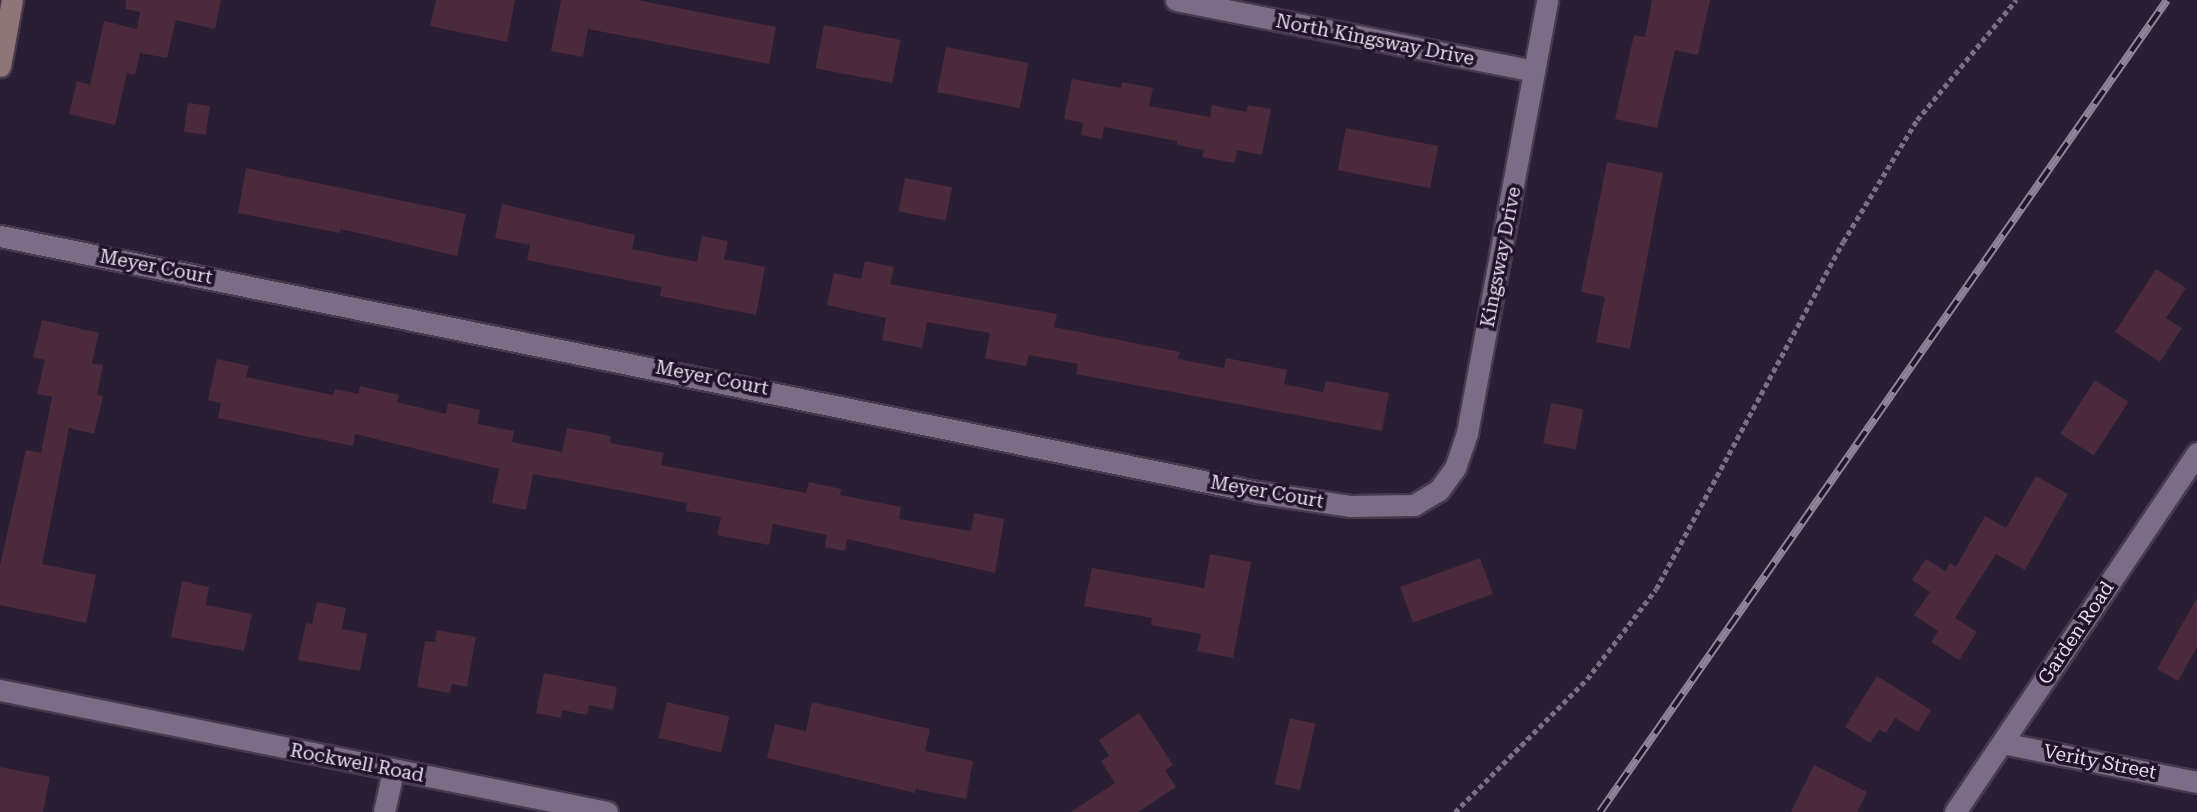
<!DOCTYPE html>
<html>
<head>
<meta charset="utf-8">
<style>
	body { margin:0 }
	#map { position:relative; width:2197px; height:812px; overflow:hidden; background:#2a1e34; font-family:"Roboto Serif",serif }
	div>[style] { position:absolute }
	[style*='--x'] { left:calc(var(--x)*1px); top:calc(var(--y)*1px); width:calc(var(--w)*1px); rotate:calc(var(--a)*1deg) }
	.building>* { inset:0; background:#4b2a3b; transform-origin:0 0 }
	.path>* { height:4.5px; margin-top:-2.25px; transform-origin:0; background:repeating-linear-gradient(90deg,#7a7083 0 5px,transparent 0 8.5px) }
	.roads { filter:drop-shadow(2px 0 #463b4d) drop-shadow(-2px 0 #463b4d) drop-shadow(0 2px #463b4d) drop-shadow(0 -2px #463b4d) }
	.street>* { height:21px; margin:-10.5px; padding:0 10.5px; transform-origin:10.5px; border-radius:10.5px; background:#7c6d87 }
	.secondary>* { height:21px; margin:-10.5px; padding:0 10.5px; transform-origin:10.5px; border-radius:10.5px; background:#907578 }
	.rail>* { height:8px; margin-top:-4px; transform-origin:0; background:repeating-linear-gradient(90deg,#21142a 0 16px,#908598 0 32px); box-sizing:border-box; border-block:2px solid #908598 }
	span { translate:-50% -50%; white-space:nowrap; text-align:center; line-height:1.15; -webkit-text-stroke:7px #21142a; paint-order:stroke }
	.street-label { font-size:19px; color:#e7deed }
</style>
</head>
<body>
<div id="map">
	<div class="building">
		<i style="clip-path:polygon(126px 0,221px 0,215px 29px,176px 20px,167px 58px,140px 53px,135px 75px,127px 73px,115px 125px,69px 114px,77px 81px,90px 85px,104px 21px,137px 29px,140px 12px,125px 9px)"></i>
		<i style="clip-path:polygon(436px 0,515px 0,507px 42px,430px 26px)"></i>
		<i style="clip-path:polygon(561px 0,637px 0,776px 27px,769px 64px,588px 29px,583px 57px,551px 51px)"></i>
		<i style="clip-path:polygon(1652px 0,1710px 0,1698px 55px,1675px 50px,1657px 128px,1615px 119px,1634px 35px,1645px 37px)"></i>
		<i style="left:824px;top:25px;width:78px;height:44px;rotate:11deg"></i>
		<i style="left:946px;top:47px;width:84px;height:46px;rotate:11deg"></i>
		<i style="clip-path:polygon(1072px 79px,1121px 88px,1122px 82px,1153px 88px,1149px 106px,1210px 117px,1212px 105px,1246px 112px,1248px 105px,1271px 109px,1262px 155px,1237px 150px,1235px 163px,1202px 157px,1204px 150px,1177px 145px,1177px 141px,1104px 127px,1102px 139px,1081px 135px,1083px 123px,1064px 119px)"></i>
		<i style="left:188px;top:103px;width:22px;height:29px;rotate:8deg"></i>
		<i style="left:1346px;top:128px;width:94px;height:43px;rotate:11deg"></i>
		<i style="clip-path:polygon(1607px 162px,1663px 173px,1630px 349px,1596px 342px,1605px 297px,1581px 292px)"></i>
		<i style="clip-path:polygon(246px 168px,466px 214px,457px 256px,341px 229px,340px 233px,238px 213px)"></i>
		<i style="left:905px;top:178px;width:48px;height:34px;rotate:11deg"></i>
		<i style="clip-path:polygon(502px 204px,635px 235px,632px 249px,697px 262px,702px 236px,728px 241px,724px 259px,765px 267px,756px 315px,660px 296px,662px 287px,527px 260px,530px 245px,495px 238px)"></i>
		<i style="clip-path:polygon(865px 261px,894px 267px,890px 284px,1057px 314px,1054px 327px,1180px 352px,1178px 359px,1224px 368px,1226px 358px,1287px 370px,1284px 384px,1323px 392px,1326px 381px,1389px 393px,1382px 431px,1076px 374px,1078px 364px,1029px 355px,1026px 366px,985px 358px,990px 333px,927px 322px,922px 348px,882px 340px,886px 318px,827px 305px,834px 273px,861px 279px)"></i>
		<i style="clip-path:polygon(2156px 269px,2186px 288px,2166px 318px,2182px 328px,2160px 362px,2115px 332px)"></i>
		<i style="clip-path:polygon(42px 320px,99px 333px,92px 363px,103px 365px,97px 395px,103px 396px,94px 434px,69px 428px,42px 564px,96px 575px,86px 623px,0 605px,0 565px,26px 450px,41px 453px,52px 397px,37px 394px,45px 360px,33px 357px)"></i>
		<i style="clip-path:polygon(217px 359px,249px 366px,246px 377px,333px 395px,335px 389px,358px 394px,360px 386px,399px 395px,397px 402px,446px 414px,448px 403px,480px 410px,478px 424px,514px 431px,512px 442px,562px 452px,567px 428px,611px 436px,610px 443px,664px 453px,661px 465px,806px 493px,809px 482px,841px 489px,840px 495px,901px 507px,899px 519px,971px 531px,974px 513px,1004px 519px,995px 573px,847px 539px,845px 551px,825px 547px,827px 535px,773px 524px,769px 545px,717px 535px,721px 517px,686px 511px,687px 503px,533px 474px,526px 510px,492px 503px,499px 469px,355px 434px,353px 446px,218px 418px,221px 403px,208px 400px)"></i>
		<i style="left:2095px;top:380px;width:40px;height:64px;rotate:33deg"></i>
		<i style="left:1551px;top:403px;width:33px;height:41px;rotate:11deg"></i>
		<i style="clip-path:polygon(2036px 476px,2068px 494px,2025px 570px,1996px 554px,1955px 618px,1977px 632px,1959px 660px,1931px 642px,1938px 631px,1914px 615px,1930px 592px,1912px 580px,1926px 559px,1945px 571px,1950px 563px,1956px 567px,1985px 516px,2006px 528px)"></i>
		<i style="clip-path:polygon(1210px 554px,1251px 562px,1233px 658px,1197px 651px,1201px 634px,1151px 625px,1152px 618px,1084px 606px,1092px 568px,1204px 588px)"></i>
		<i style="left:1480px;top:558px;width:38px;height:85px;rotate:70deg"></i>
		<i style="clip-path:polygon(182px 581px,209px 587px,206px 605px,252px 614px,244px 651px,171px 637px)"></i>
		<i style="clip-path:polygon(2197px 598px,2197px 647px,2178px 681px,2157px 669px)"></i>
		<i style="clip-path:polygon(317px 602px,346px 608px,342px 629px,367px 634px,360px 671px,298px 660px,306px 623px,312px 624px)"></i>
		<i style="clip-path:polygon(437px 630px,476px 637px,467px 687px,452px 684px,450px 693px,417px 687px,425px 641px,435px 642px)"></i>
		<i style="clip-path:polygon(544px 673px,617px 687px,613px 710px,589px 705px,587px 715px,562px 710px,561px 718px,536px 713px)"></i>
		<i style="clip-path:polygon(1877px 676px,1931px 710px,1918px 732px,1895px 718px,1886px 733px,1879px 729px,1870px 743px,1845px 727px)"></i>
		<i style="left:667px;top:702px;width:64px;height:37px;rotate:13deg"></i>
		<i style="clip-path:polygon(812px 702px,930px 729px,925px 751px,973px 761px,966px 799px,916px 789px,915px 793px,767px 758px,775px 724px,806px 731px)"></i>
		<i style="clip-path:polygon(1139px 713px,1173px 765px,1165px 770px,1176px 787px,1138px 812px,1071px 812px,1115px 783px,1101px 761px,1109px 756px,1099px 740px)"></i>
		<i style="left:1290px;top:718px;width:26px;height:68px;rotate:13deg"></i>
		<i style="clip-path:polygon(1814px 765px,1867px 792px,1857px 812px,1791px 812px)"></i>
		<i style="clip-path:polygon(0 767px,50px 777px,43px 812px,0 812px)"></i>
	</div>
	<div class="path">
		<i style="--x:1455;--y:812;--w:187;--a:-45.2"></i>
		<i style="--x:1587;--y:679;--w:113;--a:-52.5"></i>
		<i style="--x:1656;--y:589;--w:394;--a:-61.7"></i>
		<i style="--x:1843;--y:242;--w:143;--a:-58.8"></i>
		<i style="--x:1917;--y:120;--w:156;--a:-50.5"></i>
	</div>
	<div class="roads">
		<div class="street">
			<i style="--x:1176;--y:0;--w:364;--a:11.2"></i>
			<i style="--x:0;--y:236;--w:1283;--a:11.51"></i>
			<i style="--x:1257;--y:492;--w:95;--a:8.5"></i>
			<i style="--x:1351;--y:506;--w:63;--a:-0.9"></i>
			<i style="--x:1414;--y:505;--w:29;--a:-31"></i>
			<i style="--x:1439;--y:490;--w:27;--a:-54"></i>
			<i style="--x:1455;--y:468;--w:37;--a:-71"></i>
			<i style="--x:1467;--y:433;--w:440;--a:-79.5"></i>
			<i style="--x:0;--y:690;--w:619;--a:11.36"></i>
			<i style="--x:2002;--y:743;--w:199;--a:11.3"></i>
			<i style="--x:384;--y:812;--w:42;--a:-77.6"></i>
			<i style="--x:1955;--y:812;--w:433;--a:-56"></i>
		</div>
		<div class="secondary">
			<i style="--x:0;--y:66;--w:67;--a:-79.7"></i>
		</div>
	</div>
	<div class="rail">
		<i style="--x:1600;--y:812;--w:990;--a:-55.07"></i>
	</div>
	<div class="street-label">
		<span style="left:1375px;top:40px;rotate:11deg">North Kingsway Drive</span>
		<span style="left:1501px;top:257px;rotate:-79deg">Kingsway Drive</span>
		<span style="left:156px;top:267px;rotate:11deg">Meyer Court</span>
		<span style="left:712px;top:378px;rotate:11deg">Meyer Court</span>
		<span style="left:1267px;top:492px;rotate:10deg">Meyer Court</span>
		<span style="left:2076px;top:633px;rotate:-56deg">Garden Road</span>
		<span style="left:2100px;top:762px;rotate:11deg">Verity Street</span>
		<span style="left:357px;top:763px;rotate:11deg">Rockwell Road</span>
	</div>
</div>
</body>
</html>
